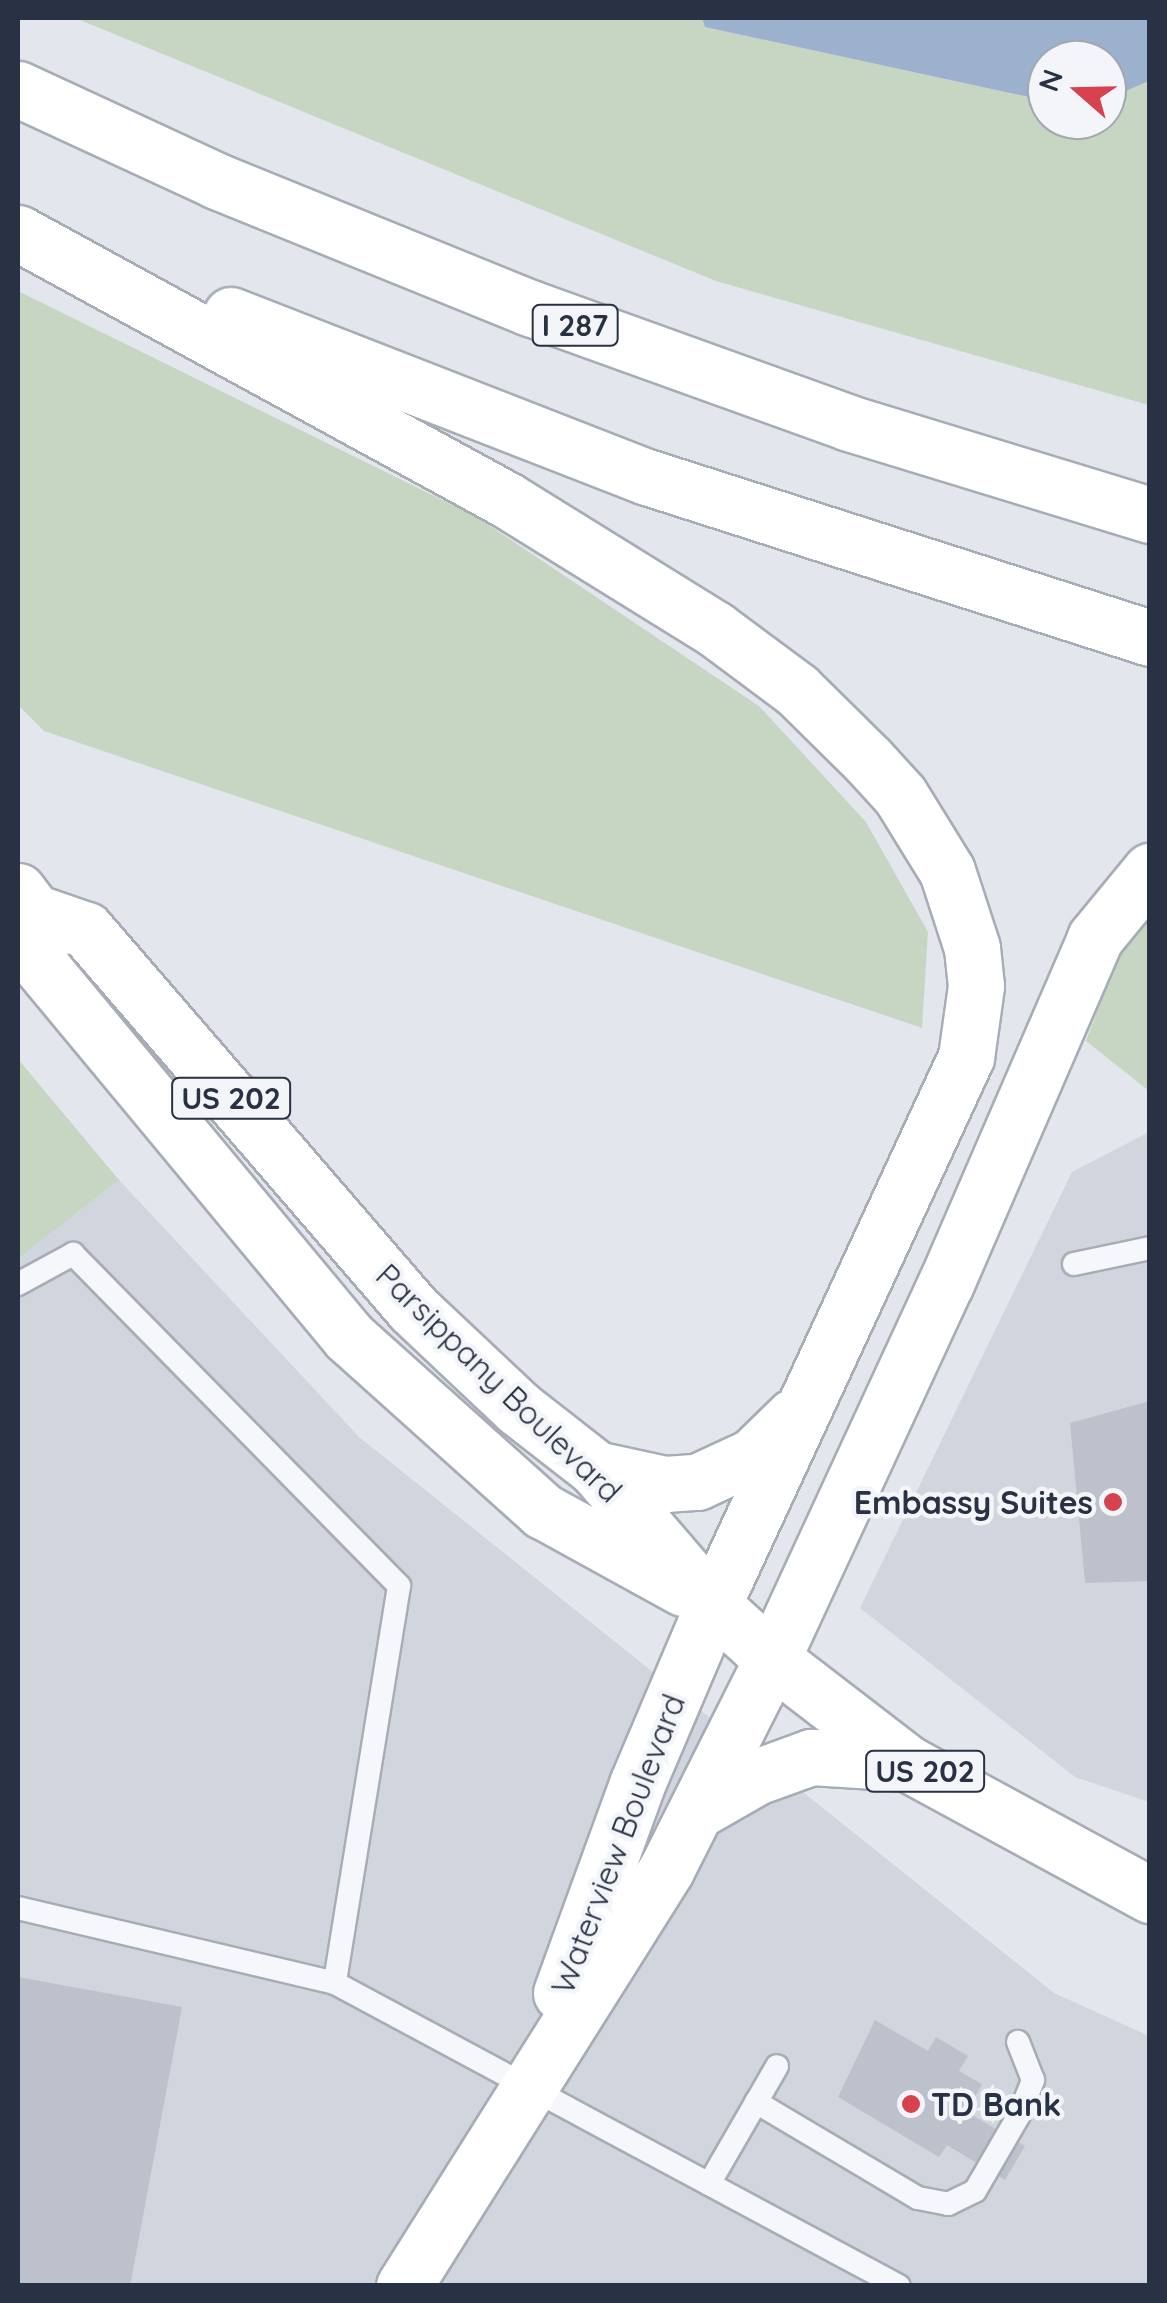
<!DOCTYPE html>
<html>
<head>
<meta charset="utf-8">
<style>
	body { margin:0 }
	#map { position:relative; width:1167px; height:2303px; overflow:hidden; background:#e3e6ec; font-family:Quicksand,sans-serif }
	div>[style] { position:absolute }
	[style*='--x'] { left:calc(var(--x)*1px); top:calc(var(--y)*1px); width:calc(var(--w)*1px); rotate:calc(var(--a)*1deg) }
	.built>* { inset:0; background:#d1d5de }
	.green>* { inset:0; background:#c7d6c3 }
	.water>* { inset:0; background:#9cb1cd }
	.building>* { inset:0; background:#bdc1cc }
	.roads { filter:drop-shadow(2px 0 #a7acb7) drop-shadow(-2px 0 #a7acb7) drop-shadow(0 2px #a7acb7) drop-shadow(0 -2px #a7acb7) }
	.lane>* { height:22px; margin:-11px; padding:0 11px; transform-origin:11px; border-radius:11px; background:#f6f7fa }
	.secondary>* { height:55px; margin:-27.5px; padding:0 27.5px; transform-origin:27.5px; border-radius:27.5px; background:#fff }
	.primary>* { height:55px; margin:-27.5px; padding:0 27.5px; transform-origin:27.5px; border-radius:27.5px; background:#fff }
	.highway>* { height:55px; margin:-27.5px; padding:0 27.5px; transform-origin:27.5px; border-radius:27.5px; background:#fff }
	.dots>* { width:28px; height:28px; translate:-50% -50%; box-sizing:border-box; border:5px solid #f3f5f9; border-radius:50% }
	span { translate:-50% -50%; white-space:nowrap; text-align:center; line-height:1.15; -webkit-text-stroke:9px #f3f5f9; paint-order:stroke }
	.shield-label span { padding:2px 8px; background:#f3f5f9; border:2px solid; border-radius:8px; -webkit-text-stroke-width:0 }
	.shield-label { font-size:30px; color:#293245; font-weight:700 }
	.street-label { font-size:32px; color:#293245 }
	.poi-label { font-size:32px; color:#293245; font-weight:700 }
	.right { translate:-100% -50%; text-align:right }
	.left { translate:0 -50%; text-align:left }
	.frame { position:absolute; inset:0; border:20px solid #293245; pointer-events:none }
	.north { position:absolute; left:1027px; top:40px; width:100px; height:100px; box-sizing:border-box; background:#f3f5f9; border:2px solid #a2a7b1; border-radius:50%; rotate:290deg; font-size:28px; font-weight:700; line-height:40px; text-align:center; color:#293245 }
	.north::after { content:''; display:block; margin:auto; width:35px; height:45px; background:#d7424f; clip-path:polygon(50% 0,100% 100%,50% 72%,0 100%) }
</style>
</head>
<body>
<div id="map">
	<div class="built">
		<i style="clip-path:polygon(1149px 1132px,1149px 1802px,1075px 1777px,860px 1608px,1072px 1172px)"></i>
		<i style="clip-path:polygon(119px 1180px,359px 1437px,1054px 1993px,1149px 2036px,1149px 2285px,18px 2286px,18px 1259px)"></i>
	</div>
	<div class="green">
		<i style="clip-path:polygon(75px 18px,702px 18px,706px 27px,1047px 101px,1047px 120px,1107px 120px,1107px 99px,1149px 81px,1149px 405px,716px 281px)"></i>
		<i style="clip-path:polygon(18px 291px,475px 516px,759px 706px,866px 822px,928px 932px,922px 1028px,44px 731px,18px 705px)"></i>
		<i style="clip-path:polygon(1149px 917px,1149px 1091px,1086px 1041px,1124px 940px)"></i>
		<i style="clip-path:polygon(18px 1059px,119px 1180px,18px 1259px,18px 1058px)"></i>
	</div>
	<div class="water">
		<i style="clip-path:polygon(702px 18px,1149px 18px,1149px 81px,1107px 99px,1107px 60px,1047px 60px,1047px 101px,705px 27px)"></i>
	</div>
	<div class="building">
		<i style="clip-path:polygon(1150px 1401px,1150px 1581px,1085px 1583px,1070px 1423px)"></i>
		<i style="clip-path:polygon(18px 1977px,182px 2007px,130px 2286px,18px 2286px)"></i>
		<i style="clip-path:polygon(875px 2020px,928px 2051px,936px 2037px,968px 2056px,959px 2071px,982px 2084px,967px 2112px,1025px 2146px,1005px 2180px,947px 2145px,939px 2157px,838px 2097px)"></i>
	</div>
	<div class="roads">
		<div class="lane">
			<i style="--x:1074;--y:1264;--w:78;--a:-11.9"></i>
			<i style="--x:18;--y:1284;--w:63;--a:-28.6"></i>
			<i style="--x:73;--y:1254;--w:465;--a:45.5"></i>
			<i style="--x:399;--y:1586;--w:402;--a:99.2"></i>
			<i style="--x:18;--y:1908;--w:326;--a:13.3"></i>
			<i style="--x:335;--y:1983;--w:640;--a:28.25"></i>
			<i style="--x:756;--y:2102;--w:188;--a:30.7"></i>
			<i style="--x:918;--y:2198;--w:31;--a:11"></i>
			<i style="--x:948;--y:2204;--w:30;--a:-26"></i>
			<i style="--x:975;--y:2191;--w:88;--a:-59.9"></i>
			<i style="--x:1019;--y:2115;--w:38;--a:-68"></i>
			<i style="--x:1033;--y:2080;--w:41;--a:-111.5"></i>
			<i style="--x:709;--y:2184;--w:136;--a:-60"></i>
		</div>
		<div class="secondary">
			<i style="--x:561;--y:1993;--w:222;--a:-70"></i>
			<i style="--x:637;--y:1784;--w:194;--a:-67"></i>
			<i style="--x:404;--y:2286;--w:492;--a:-57.8"></i>
			<i style="--x:666;--y:1870;--w:236;--a:-63.3"></i>
		</div>
		<div class="primary">
			<i style="--x:18;--y:891;--w:26;--a:53"></i>
			<i style="--x:34;--y:912;--w:55;--a:19.1"></i>
			<i style="--x:86;--y:930;--w:499;--a:49.2"></i>
			<i style="--x:412;--y:1308;--w:146;--a:43.3"></i>
			<i style="--x:518;--y:1408;--w:99;--a:38"></i>
			<i style="--x:596;--y:1469;--w:179;--a:49.3"></i>
			<i style="--x:713;--y:1605;--w:80;--a:42.5"></i>
			<i style="--x:772;--y:1659;--w:170;--a:37.6"></i>
			<i style="--x:907;--y:1763;--w:277;--a:28.5"></i>
			<i style="--x:34;--y:912;--w:54;--a:82.6"></i>
			<i style="--x:41;--y:966;--w:482;--a:50.3"></i>
			<i style="--x:349;--y:1337;--w:261;--a:41.9"></i>
			<i style="--x:543;--y:1511;--w:160;--a:28.8"></i>
			<i style="--x:702;--y:1808;--w:62;--a:-29.9"></i>
			<i style="--x:756;--y:1777;--w:59;--a:-20"></i>
			<i style="--x:811;--y:1757;--w:96;--a:3.6"></i>
		</div>
		<div class="highway">
			<i style="--x:18;--y:89;--w:219;--a:24.8"></i>
			<i style="--x:217;--y:181;--w:338;--a:22.1"></i>
			<i style="--x:530;--y:308;--w:339;--a:19.8"></i>
			<i style="--x:849;--y:423;--w:315;--a:17"></i>
			<i style="--x:18;--y:233;--w:557;--a:28.64"></i>
			<i style="--x:507;--y:500;--w:245;--a:31.8"></i>
			<i style="--x:715;--y:629;--w:102;--a:36.6"></i>
			<i style="--x:797;--y:690;--w:100;--a:44.6"></i>
			<i style="--x:868;--y:760;--w:47;--a:47.6"></i>
			<i style="--x:900;--y:795;--w:89;--a:58.3"></i>
			<i style="--x:947;--y:871;--w:81;--a:72"></i>
			<i style="--x:972;--y:948;--w:38;--a:84"></i>
			<i style="--x:976;--y:986;--w:72;--a:98"></i>
			<i style="--x:966;--y:1057;--w:604;--a:114.78"></i>
			<i style="--x:231;--y:315;--w:446;--a:21.3"></i>
			<i style="--x:647;--y:477;--w:528;--a:17.75"></i>
			<i style="--x:596;--y:1469;--w:71;--a:12.3"></i>
			<i style="--x:665;--y:1484;--w:32;--a:-4"></i>
			<i style="--x:697;--y:1482;--w:62;--a:-24.9"></i>
			<i style="--x:753;--y:1456;--w:57;--a:-44.3"></i>
			<i style="--x:772;--y:1659;--w:414;--a:-65.2"></i>
			<i style="--x:946;--y:1283;--w:376;--a:-66.6"></i>
			<i style="--x:1095;--y:938;--w:87;--a:-50.6"></i>
		</div>
	</div>
	<div class="dots">
		<i style="left:1113px;top:1502px;background:#d7424f"></i>
		<i style="left:911px;top:2104px;background:#d7424f"></i>
	</div>
	<div class="shield-label">
		<span style="left:575px;top:325px">I 287</span>
		<span style="left:231px;top:1098px">US 202</span>
		<span style="left:925px;top:1771px">US 202</span>
	</div>
	<div class="street-label">
		<span style="left:499px;top:1383px;rotate:44deg">Parsippany Boulevard</span>
		<span style="left:618px;top:1844px;rotate:-69deg">Waterview Boulevard</span>
	</div>
	<div class="poi-label">
		<span class="right" style="left:1093px;top:1502px">Embassy Suites</span>
		<span class="left" style="left:931px;top:2104px">TD Bank</span>
	</div>
	<div class="frame"></div>
	<div class="north">N</div>
</div>
</body>
</html>
